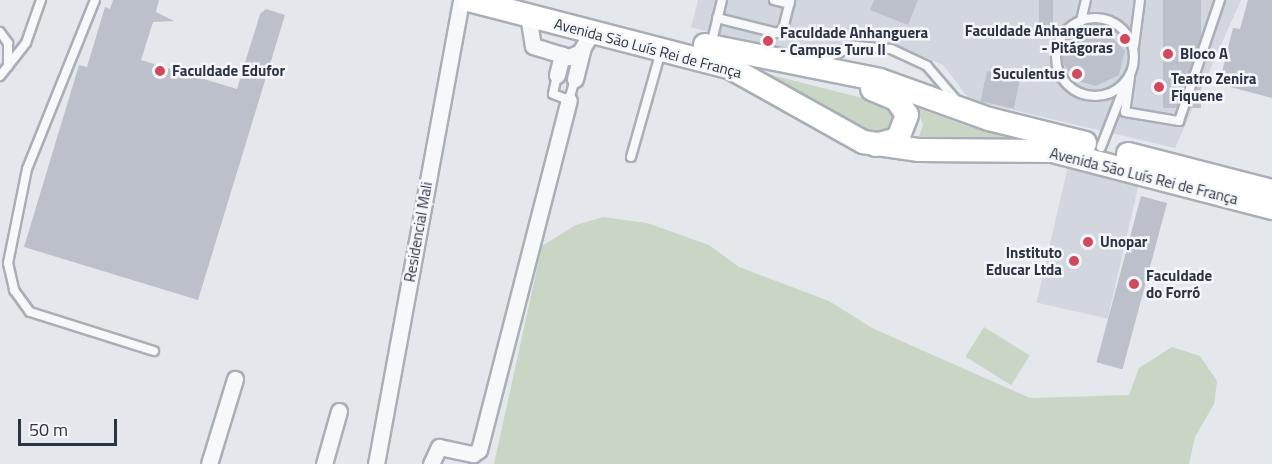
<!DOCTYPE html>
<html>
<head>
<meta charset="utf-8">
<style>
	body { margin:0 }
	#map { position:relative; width:1272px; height:464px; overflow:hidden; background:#e4e7ec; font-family:"Titillium Web",sans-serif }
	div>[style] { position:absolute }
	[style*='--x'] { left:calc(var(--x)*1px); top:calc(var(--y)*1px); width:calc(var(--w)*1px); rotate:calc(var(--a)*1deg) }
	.built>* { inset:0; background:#d2d6de; transform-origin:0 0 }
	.green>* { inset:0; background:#c9d6c5; transform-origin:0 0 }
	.building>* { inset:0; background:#bbc0ca; transform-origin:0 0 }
	.roads { filter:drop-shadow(2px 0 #a9aeb7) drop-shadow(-2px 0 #a9aeb7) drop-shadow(0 2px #a9aeb7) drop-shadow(0 -2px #a9aeb7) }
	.service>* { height:8px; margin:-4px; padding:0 4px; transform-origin:4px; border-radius:4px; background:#f7f8fa }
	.service>.ring { margin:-4px; padding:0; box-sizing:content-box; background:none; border:8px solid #f7f8fa; border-radius:50% }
	.minor>* { height:15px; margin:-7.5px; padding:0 7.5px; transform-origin:7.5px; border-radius:7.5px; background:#f7f8fa }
	.primary>* { height:22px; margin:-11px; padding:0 11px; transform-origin:11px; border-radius:11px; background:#fff }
	.dots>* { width:16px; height:16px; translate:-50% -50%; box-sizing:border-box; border:3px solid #f4f6f9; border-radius:50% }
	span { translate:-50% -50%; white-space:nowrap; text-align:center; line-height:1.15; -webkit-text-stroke:5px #f4f6f9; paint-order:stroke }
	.poi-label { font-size:15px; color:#2b3445; font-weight:700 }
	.right { translate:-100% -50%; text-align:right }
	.left { translate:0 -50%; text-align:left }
	.street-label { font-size:15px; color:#2b3445 }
	.scale { position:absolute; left:18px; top:419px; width:99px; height:27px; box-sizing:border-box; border:3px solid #2b3445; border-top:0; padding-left:8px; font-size:18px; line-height:21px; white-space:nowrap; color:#2b3445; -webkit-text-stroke:4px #f4f6f9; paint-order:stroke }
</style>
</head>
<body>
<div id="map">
	<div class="built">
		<i style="clip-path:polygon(698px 0,1241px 0,1175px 148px,970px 100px,943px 65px,880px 37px,791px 55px,691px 27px)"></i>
		<i style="left:1068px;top:166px;width:73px;height:140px;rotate:13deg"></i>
	</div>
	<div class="green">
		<i style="clip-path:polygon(764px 73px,886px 104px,893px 108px,897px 127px,875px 137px,817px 111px)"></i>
		<i style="clip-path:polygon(917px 108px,967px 126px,1029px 143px,916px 145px,923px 125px)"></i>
		<i style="clip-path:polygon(603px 217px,647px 223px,709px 245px,739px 267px,829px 301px,872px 328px,1030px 398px,1129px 395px,1139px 368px,1172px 347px,1200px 356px,1217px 381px,1214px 404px,1195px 437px,1189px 464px,494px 464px,542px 246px,576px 225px)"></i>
		<i style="left:984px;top:327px;width:54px;height:35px;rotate:32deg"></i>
	</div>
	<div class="building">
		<i style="clip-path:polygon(113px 0,159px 0,156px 12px,174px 21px,153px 22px,141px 60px,237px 89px,260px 14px,266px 9px,285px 15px,198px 300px,24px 247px,79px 65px,87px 67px,105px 7px,110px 9px)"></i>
		<i style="clip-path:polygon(874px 0,918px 0,908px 25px,870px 10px)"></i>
		<i style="left:1039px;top:0;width:14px;height:35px"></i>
		<i style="left:1163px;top:0;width:38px;height:108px"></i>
		<i style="clip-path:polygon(1248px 0,1272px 0,1272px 98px,1219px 84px,1233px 28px,1240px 29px)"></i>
		<i style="clip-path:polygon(1107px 14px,1104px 29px,1125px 51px,1119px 75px,1096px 86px,1074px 80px,1061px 60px,1067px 37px)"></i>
		<i style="left:987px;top:71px;width:34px;height:31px;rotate:12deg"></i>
		<i style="left:1141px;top:196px;width:27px;height:172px;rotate:15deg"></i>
	</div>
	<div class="roads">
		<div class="service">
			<i style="--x:95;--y:0;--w:182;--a:111.9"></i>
			<i style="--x:27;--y:169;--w:96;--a:101.4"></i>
			<i style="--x:8;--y:263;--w:28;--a:77"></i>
			<i style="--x:14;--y:290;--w:27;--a:54"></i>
			<i style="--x:30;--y:312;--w:130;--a:17.5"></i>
			<i style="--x:774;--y:0;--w:16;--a:14"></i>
			<i class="ring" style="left:1056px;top:18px;width:70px;height:70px"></i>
			<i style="--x:717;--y:18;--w:62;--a:14"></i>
			<i style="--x:777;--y:33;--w:7;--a:-34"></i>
			<i style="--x:783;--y:29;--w:30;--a:-76"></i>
			<i style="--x:1081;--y:21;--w:22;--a:-77"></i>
			<i style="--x:0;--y:32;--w:14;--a:54"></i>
			<i style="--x:8;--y:43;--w:23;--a:90"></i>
			<i style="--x:711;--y:45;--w:46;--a:-76.3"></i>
			<i style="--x:1134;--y:46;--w:46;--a:-82.6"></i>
			<i style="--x:817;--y:61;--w:42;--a:-21"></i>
			<i style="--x:856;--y:46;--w:35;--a:5"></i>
			<i style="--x:891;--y:49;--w:40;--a:25"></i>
			<i style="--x:927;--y:66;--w:45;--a:49.5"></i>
			<i style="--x:557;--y:75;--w:19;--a:102"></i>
			<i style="--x:553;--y:94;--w:17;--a:21"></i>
			<i style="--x:569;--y:100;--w:22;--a:-74"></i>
			<i style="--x:0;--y:76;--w:42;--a:-51.8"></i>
			<i style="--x:26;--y:43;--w:46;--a:-70.8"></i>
			<i style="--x:1130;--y:77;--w:35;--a:98"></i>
			<i style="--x:1125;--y:112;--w:55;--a:9.5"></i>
			<i style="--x:1179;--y:121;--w:128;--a:-71.3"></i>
			<i style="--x:1101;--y:147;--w:63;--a:-68.7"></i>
			<i style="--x:631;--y:157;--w:110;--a:-74.2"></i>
		</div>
		<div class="minor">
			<i style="--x:528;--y:15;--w:31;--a:81"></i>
			<i style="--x:533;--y:46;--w:38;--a:17"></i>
			<i style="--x:569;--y:57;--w:12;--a:-24"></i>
			<i style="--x:580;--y:52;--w:23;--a:-59"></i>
			<i style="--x:557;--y:75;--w:21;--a:-76"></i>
			<i style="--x:575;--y:79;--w:32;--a:-76"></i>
			<i style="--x:209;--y:464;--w:89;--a:-73"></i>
			<i style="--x:324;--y:464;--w:55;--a:-74.2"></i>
			<i style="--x:376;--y:464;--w:472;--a:-79.6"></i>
			<i style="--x:431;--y:464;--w:19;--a:-65"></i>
			<i style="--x:439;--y:447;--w:35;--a:12"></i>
			<i style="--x:473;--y:454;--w:7;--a:-34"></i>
			<i style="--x:479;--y:450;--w:361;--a:-75.6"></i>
		</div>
		<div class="primary">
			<i style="--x:469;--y:0;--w:268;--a:14.5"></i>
			<i style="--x:729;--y:67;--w:154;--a:29.2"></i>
			<i style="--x:863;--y:142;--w:57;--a:8.1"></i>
			<i style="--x:919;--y:150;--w:134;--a:0.4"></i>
			<i style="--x:1053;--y:151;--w:226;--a:14.6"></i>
			<i style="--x:705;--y:45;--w:178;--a:11.3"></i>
			<i style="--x:880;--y:80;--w:116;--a:19.7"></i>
			<i style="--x:989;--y:119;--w:99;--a:14"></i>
			<i style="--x:872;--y:89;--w:26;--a:23"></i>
			<i style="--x:896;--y:99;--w:19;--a:55"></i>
			<i style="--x:907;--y:115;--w:26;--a:111"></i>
			<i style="--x:898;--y:139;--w:23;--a:165"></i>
			<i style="--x:1128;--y:154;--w:149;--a:14.4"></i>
		</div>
	</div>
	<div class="dots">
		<i style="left:1125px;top:39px;background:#d1495b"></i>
		<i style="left:768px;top:41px;background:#d1495b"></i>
		<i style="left:1168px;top:54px;background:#d1495b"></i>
		<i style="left:160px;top:71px;background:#d1495b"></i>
		<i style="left:1077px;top:74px;background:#d1495b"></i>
		<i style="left:1159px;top:87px;background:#d1495b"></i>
		<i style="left:1088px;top:242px;background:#d1495b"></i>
		<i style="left:1074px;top:261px;background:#d1495b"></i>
		<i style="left:1134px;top:284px;background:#d1495b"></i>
	</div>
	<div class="poi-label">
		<span class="right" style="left:1113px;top:39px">Faculdade Anhanguera<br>- Pitágoras</span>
		<span class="left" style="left:780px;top:41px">Faculdade Anhanguera<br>- Campus Turu II</span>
		<span class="left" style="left:1180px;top:54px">Bloco A</span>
		<span class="left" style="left:172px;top:71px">Faculdade Edufor</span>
		<span class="right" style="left:1065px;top:74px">Suculentus</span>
		<span class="left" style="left:1171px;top:87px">Teatro Zenira<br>Fiquene</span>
		<span class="left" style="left:1100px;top:242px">Unopar</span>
		<span class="right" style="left:1062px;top:261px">Instituto<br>Educar Ltda</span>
		<span class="left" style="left:1146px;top:284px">Faculdade<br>do Forró</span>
	</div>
	<div class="street-label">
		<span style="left:648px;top:48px;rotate:15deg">Avenida São Luís Rei de França</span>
		<span style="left:1144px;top:176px;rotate:14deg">Avenida São Luís Rei de França</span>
		<span style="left:418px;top:232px;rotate:-80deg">Residencial Mali</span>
	</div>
	<div class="scale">50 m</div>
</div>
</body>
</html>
